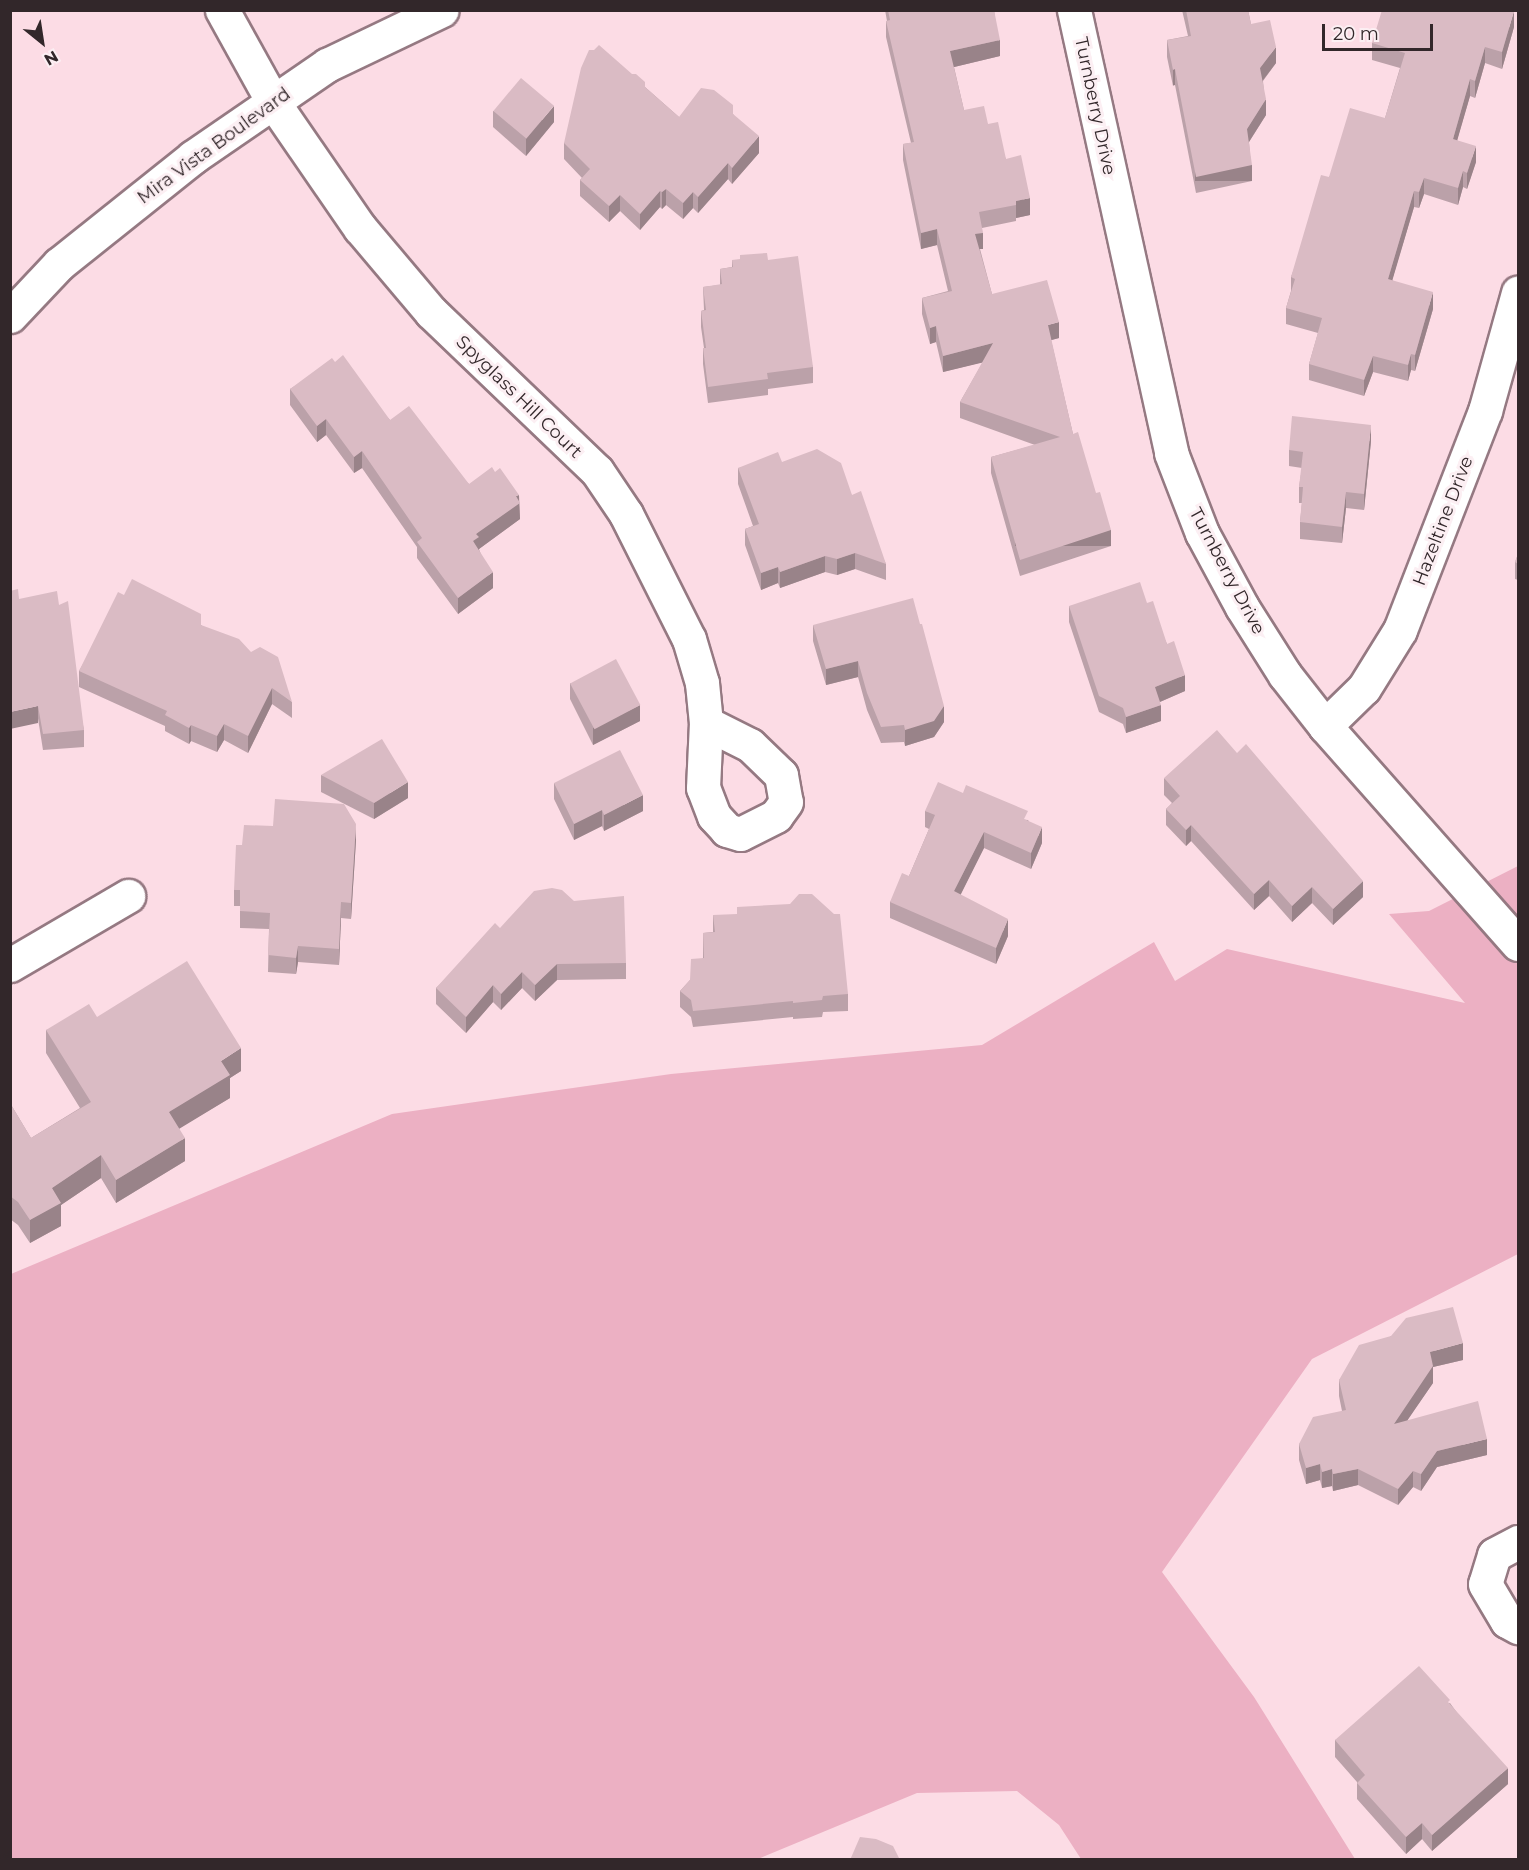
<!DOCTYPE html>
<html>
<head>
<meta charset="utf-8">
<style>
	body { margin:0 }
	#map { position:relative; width:1529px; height:1870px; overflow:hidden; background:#fcdce5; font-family:Montserrat,sans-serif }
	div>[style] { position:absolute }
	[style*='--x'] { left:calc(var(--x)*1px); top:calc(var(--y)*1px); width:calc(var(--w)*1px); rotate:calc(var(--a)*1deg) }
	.green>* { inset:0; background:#ecb0c3 }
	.roads { filter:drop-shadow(2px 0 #957982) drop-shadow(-2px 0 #957982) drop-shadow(0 2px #957982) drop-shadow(0 -2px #957982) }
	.street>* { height:33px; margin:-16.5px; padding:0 16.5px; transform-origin:16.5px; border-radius:16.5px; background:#fff }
	.secondary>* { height:33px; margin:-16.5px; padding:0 16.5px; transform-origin:16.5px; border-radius:16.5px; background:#fff }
	.wall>* { inset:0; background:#bba1a9 }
	.shaded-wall>* { inset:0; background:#998389; transform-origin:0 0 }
	.building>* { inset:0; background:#dabbc4; transform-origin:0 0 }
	span { translate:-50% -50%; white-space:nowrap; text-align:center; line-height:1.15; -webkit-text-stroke:6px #fceff3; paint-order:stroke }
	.street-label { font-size:18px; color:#32272a }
	.frame { position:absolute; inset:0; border:12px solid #32272a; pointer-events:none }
	.north { position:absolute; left:12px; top:12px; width:60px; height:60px; -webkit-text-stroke:4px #fceff3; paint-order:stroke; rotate:150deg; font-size:16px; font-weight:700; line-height:24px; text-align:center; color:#32272a }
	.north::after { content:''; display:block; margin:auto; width:21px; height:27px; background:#32272a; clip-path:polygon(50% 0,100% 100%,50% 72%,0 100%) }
	.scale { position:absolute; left:1322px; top:24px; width:111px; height:27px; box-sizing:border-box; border:3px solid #32272a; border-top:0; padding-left:8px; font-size:18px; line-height:21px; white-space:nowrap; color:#32272a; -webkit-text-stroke:4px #fceff3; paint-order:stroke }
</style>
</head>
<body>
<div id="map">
	<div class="green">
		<i style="clip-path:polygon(1518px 866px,1518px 1254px,1312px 1359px,1162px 1572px,1254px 1697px,1355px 1859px,1081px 1859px,1059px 1825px,1017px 1791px,917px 1793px,758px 1859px,11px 1860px,11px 1274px,392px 1114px,671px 1074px,982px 1045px,1154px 942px,1175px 981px,1227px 949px,1465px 1003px,1389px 914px,1429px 911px)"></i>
	</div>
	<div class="roads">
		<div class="street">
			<i style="--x:222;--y:10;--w:105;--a:61"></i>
			<i style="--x:273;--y:102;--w:153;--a:55.4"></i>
			<i style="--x:360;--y:228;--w:110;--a:49.8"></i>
			<i style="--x:431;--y:312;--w:230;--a:43.8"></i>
			<i style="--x:597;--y:471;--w:52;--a:56"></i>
			<i style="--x:626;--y:514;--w:140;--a:63.3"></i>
			<i style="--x:689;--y:639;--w:46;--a:73.5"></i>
			<i style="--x:702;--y:683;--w:40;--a:84.3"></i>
			<i style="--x:1074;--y:10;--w:453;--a:77.6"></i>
			<i style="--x:1171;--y:453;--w:86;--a:68.8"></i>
			<i style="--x:1202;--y:533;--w:84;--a:61.6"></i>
			<i style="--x:1242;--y:607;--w:80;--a:57.7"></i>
			<i style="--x:1285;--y:675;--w:65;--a:51.9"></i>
			<i style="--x:1325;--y:726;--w:291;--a:48.5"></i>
			<i style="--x:706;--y:723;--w:49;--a:26.6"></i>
			<i style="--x:750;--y:745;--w:43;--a:44.1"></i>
			<i style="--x:781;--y:775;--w:27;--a:80"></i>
			<i style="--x:786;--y:802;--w:17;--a:126"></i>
			<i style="--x:776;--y:816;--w:40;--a:153.4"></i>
			<i style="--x:740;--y:834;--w:14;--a:-163"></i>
			<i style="--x:727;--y:830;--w:19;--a:-133"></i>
			<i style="--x:714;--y:816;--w:30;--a:-111"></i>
			<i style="--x:703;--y:788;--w:65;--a:-87.4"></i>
			<i style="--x:1325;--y:726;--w:54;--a:-44.3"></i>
			<i style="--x:1364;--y:688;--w:68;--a:-58.2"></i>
			<i style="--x:1400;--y:630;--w:235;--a:-68.8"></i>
			<i style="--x:1485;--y:411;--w:123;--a:-74.4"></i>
			<i style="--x:10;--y:965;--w:137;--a:-30.3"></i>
			<i style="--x:1518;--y:1542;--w:27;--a:152"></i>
			<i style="--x:1494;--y:1555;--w:30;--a:107"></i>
			<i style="--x:1485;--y:1584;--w:43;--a:59.3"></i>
			<i style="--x:1507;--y:1621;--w:13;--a:29"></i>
		</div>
		<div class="secondary">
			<i style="--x:10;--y:316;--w:71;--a:-46.7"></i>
			<i style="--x:59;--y:264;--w:171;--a:-38.6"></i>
			<i style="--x:193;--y:157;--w:163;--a:-34.5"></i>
			<i style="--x:327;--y:65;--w:127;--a:-25.6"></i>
		</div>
	</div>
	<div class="wall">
		<i style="clip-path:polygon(885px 10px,994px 10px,1000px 56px,954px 67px,964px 110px,988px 124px,1006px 159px,1030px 215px,1016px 218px,1016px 221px,982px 228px,983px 249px,980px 249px,992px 294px,1059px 338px,1051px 340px,1073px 434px,1111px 546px,1020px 576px,991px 473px,991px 457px,1035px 445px,960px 418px,960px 402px,983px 362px,943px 372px,936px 342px,930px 344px,922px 314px,922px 298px,948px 291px,937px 245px,921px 249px,903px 160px,903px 144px,911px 143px,886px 37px,886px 21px,887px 21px)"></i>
		<i style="clip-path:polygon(1182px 10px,1248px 10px,1251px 24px,1276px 63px,1263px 81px,1266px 115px,1249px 142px,1252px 181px,1196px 193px,1175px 85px,1173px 86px,1167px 57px,1167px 40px,1188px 36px)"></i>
		<i style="clip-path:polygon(1514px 27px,1502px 69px,1485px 63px,1475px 98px,1470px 96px,1457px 140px,1476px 162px,1467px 189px,1463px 187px,1458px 205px,1424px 194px,1419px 208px,1414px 207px,1392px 280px,1433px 309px,1415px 371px,1411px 370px,1408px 381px,1373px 372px,1364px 396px,1309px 380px,1309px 364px,1318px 333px,1286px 324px,1286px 308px,1291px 291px,1291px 277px,1329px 177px,1385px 118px,1400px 68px,1372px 60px,1372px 43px)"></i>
		<i style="clip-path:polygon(645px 87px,679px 117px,733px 114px,759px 153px,732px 184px,728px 179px,698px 213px,693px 208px,683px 219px,666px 205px,662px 209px,660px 207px,640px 230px,620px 211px,609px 222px,580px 196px,580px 180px,582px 178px,564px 159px,564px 143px)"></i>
		<i style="clip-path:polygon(493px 111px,554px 122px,526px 156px,493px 127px)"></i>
		<i style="clip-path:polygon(732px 260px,768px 260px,813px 367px,813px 383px,768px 389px,768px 395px,708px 403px,703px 364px,703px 348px,704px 348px,701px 327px,701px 311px,704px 310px,703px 287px,720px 285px,720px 269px,732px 267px)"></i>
		<i style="clip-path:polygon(335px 362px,390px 420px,469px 484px,519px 501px,520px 519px,479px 549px,493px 588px,458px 614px,417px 558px,417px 547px,362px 468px,354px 473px,326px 435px,317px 442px,290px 405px,290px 389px)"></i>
		<i style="clip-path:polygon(1371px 441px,1364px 510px,1346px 508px,1342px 543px,1300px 539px,1300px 522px,1302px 503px,1299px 503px,1299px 487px,1302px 468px,1289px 466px,1289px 450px)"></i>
		<i style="clip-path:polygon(782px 462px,852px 495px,886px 564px,886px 580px,855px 569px,837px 575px,825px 572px,780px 588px,778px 583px,761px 590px,745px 545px,745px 529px,753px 526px,738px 484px,738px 468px)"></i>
		<i style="clip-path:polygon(1518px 554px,1518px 580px,1515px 579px,1515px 562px)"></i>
		<i style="clip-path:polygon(124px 595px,201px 625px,292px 702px,292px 718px,272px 704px,248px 753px,224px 740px,217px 752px,191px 741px,189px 744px,165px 731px,165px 726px,79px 687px,79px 671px)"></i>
		<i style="clip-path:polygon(19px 599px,59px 605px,84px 730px,84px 747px,43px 750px)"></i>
		<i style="clip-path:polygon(1147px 603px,1167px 644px,1185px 691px,1160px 702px,1161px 721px,1126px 733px,1123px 724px,1099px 712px,1069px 622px,1069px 606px)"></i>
		<i style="clip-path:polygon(813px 625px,944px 722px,934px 737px,905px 746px,904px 742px,881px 743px,867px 710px,858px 677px,826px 685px,813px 641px)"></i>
		<i style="clip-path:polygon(570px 683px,640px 721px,593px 745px,570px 699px)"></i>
		<i style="clip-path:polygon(321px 775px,408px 798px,374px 819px,321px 792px)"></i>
		<i style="clip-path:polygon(1164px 778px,1363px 897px,1333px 925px,1312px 903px,1292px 922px,1269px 896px,1254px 910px,1191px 841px,1186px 846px,1166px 825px,1166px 809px,1172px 803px,1164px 795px)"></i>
		<i style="clip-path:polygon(554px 783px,643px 811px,604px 831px,602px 826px,574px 840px,554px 799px)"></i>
		<i style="clip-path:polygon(925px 811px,1028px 820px,1042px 843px,1031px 869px,984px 848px,960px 895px,1008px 936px,996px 964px,890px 918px,890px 902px,909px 876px,929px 829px,925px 827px)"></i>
		<i style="clip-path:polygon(356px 840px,351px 919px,341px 918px,339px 965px,298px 962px,296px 974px,268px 972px,269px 929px,240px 928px,240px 906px,234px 906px,234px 890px)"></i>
		<i style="clip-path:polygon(713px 915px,848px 994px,848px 1011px,823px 1012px,822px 1017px,793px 1019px,793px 1017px,693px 1027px,691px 1017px,680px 1007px,680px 991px,690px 980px,703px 958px,703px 933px,713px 932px)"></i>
		<i style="clip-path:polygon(500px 928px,626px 963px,626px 979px,557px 980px,535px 1001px,522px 988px,501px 1010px,493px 1002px,466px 1033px,436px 1004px,436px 988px)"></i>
		<i style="clip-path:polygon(97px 1017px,241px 1071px,230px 1078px,230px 1098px,179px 1128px,185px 1161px,116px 1203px,101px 1178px,61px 1205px,61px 1226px,30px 1243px,18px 1225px,10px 1219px,10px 1103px,31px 1138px,80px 1108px,46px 1053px,46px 1030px)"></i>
		<i style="clip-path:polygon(1391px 1336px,1463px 1360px,1433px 1367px,1433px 1383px,1407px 1420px,1487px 1455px,1437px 1467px,1421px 1491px,1413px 1487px,1398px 1505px,1358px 1485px,1333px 1491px,1332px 1486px,1322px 1488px,1320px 1480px,1306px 1484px,1299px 1460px,1299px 1444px,1342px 1411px,1339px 1396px,1339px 1380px)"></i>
		<i style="clip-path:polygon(1450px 1703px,1508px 1784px,1432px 1851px,1422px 1839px,1406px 1854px,1357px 1799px,1357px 1782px,1335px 1757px,1335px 1740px)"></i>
	</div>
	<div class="shaded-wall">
		<i style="clip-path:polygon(1514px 11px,1514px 27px,1502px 69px,1502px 52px)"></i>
		<i style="clip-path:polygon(1000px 40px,1000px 56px,950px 68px,950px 51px)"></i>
		<i style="clip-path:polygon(1276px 47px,1276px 63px,1260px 84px,1260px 68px)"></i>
		<i style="clip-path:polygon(1485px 47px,1485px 63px,1475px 98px,1475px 81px)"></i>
		<i style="left:1175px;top:69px;width:16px;height:2px;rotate:90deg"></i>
		<i style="clip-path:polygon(1470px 79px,1470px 96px,1453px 155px,1453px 139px)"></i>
		<i style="clip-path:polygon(1266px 99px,1266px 115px,1247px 145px,1247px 129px)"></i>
		<i style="clip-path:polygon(554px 106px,554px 122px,526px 156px,526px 139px)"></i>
		<i style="clip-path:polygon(759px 136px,759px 153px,732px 184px,732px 168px)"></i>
		<i style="clip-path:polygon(1476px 146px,1476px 162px,1467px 189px,1467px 173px)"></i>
		<i style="clip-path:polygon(728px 163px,728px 179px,698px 213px,698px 197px)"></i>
		<i style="left:1252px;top:165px;width:16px;height:57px;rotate:90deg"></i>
		<i style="clip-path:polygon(1463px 171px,1463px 187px,1458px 205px,1458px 188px)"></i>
		<i style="clip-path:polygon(1424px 178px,1424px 194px,1419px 208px,1419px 192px)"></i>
		<i style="clip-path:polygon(666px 189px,666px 205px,662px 209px,662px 192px)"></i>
		<i style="clip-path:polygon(660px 191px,660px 207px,640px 230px,640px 214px)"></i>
		<i style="clip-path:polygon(1414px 191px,1414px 207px,1388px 295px,1388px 279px)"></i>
		<i style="clip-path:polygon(693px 192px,693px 208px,683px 219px,683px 203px)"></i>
		<i style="clip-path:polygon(620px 195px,620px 211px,609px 222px,609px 206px)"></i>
		<i style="clip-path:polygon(1030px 198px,1030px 215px,1016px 218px,1016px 201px)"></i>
		<i style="clip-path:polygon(937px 229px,937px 245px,921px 249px,921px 233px)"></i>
		<i style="left:983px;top:233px;width:16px;height:8px;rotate:90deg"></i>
		<i style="clip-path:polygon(1433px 292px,1433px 309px,1415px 371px,1415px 355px)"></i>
		<i style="clip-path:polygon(1059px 322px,1059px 338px,1048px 341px,1048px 325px)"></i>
		<i style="clip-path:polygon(936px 326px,936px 342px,930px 344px,930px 328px)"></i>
		<i style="clip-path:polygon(993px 343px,993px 360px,943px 372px,943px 356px)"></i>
		<i style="clip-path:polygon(1411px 354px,1411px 370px,1408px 381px,1408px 365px)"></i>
		<i style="clip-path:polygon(1373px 356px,1373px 372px,1364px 396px,1364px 380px)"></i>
		<i style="clip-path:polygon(326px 419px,326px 435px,317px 442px,317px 426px)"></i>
		<i style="clip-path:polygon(1371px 425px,1371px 441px,1364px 510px,1364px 494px)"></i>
		<i style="clip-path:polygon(362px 451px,362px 468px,354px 473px,354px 457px)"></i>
		<i style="clip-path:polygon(1346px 492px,1346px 508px,1342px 543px,1342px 527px)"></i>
		<i style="clip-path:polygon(519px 495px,520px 519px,479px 549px,479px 553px,473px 541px,476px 534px,516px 496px)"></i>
		<i style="left:1111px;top:530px;width:16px;height:96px;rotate:90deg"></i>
		<i style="clip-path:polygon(855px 553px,855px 569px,837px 575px,837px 559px)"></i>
		<i style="clip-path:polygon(825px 556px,825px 572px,780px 588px,780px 572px)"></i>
		<i style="clip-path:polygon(778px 567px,778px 583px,761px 590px,761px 573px)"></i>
		<i style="clip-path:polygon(493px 572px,493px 588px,458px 614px,458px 598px)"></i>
		<i style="clip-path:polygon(858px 661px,858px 677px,826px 685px,826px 669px)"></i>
		<i style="clip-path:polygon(1185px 675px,1185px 691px,1155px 704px,1155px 687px)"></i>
		<i style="clip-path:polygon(272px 688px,272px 704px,248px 753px,248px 736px)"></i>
		<i style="clip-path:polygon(640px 705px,640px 721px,593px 745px,593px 728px)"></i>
		<i style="clip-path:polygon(1161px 705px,1161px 721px,1126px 733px,1126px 717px)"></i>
		<i style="clip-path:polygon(38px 706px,38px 723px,10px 729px,10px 712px)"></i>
		<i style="clip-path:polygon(944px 706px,944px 722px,934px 737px,905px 746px,905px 730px)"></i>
		<i style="clip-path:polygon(224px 724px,224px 740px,217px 752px,217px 736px)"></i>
		<i style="clip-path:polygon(191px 725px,191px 741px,189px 744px,189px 728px)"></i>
		<i style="clip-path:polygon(408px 782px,408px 798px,374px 819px,374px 803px)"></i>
		<i style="clip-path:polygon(643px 795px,643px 811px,604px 831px,604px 815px)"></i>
		<i style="clip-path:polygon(602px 810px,602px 826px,574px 840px,574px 824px)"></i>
		<i style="clip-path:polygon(356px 824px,356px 840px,351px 919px,351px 903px)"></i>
		<i style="clip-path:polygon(1191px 825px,1191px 841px,1186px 846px,1186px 830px)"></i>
		<i style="clip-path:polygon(1042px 827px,1042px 843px,1031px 869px,1031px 853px)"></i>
		<i style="clip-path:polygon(984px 832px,984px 848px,954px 908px,954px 891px)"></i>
		<i style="clip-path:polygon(1269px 880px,1269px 896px,1254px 910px,1254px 894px)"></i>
		<i style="clip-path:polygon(1363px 881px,1363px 897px,1333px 925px,1333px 909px)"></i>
		<i style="clip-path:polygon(1312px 887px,1312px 903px,1292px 922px,1292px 906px)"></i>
		<i style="clip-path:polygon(341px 902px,341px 918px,339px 965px,339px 949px)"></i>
		<i style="clip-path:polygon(1008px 919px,1008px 936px,996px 964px,996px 948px)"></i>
		<i style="clip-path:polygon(298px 946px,298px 962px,296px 974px,296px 958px)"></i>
		<i style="clip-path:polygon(557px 964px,557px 980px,535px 1001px,535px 985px)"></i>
		<i style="clip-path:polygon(522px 972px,522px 988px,501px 1010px,501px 994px)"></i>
		<i style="clip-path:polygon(493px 985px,493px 1002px,466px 1033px,466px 1017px)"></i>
		<i style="clip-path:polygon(241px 1048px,241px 1071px,230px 1078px,230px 1098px,169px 1135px,169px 1112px,221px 1061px)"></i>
		<i style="clip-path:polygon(185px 1138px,185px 1161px,116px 1203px,116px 1180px)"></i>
		<i style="clip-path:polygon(101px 1155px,101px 1178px,61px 1205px,61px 1226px,30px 1243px,30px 1220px,52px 1188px)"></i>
		<i style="clip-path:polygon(1463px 1343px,1463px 1360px,1433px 1367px,1433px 1383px,1394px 1440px,1394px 1424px,1430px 1352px)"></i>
		<i style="clip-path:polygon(1487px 1439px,1487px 1455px,1437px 1467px,1421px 1491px,1421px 1474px,1437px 1451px)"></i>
		<i style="clip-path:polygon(1320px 1464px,1320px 1480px,1306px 1484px,1306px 1468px)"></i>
		<i style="clip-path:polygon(1332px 1469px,1332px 1486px,1322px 1488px,1322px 1472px)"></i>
		<i style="clip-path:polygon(1358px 1469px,1358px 1485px,1333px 1491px,1333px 1474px)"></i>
		<i style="clip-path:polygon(1413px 1471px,1413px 1487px,1398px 1505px,1398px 1489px)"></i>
		<i style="clip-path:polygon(1508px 1768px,1508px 1784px,1432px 1851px,1432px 1835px)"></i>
		<i style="clip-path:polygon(1422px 1823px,1422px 1839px,1406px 1854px,1406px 1837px)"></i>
	</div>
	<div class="building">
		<i style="clip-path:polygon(888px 10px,994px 10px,1000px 40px,950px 51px,964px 110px,984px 106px,988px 124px,998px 122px,1006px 159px,1021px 155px,1030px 198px,1016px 201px,1016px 205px,979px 212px,983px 233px,975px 234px,992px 294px,1047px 280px,1059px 322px,1048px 325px,1073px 434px,1078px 432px,1096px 493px,1100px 492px,1111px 530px,1020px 560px,991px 457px,1060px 437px,960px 402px,993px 343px,943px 356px,936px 326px,930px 328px,922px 298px,952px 291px,937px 229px,921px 233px,903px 144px,914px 142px,886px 21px,890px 20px)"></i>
		<i style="clip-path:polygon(1186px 10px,1248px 10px,1251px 24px,1270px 20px,1276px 47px,1260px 68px,1266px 99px,1247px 129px,1252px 165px,1196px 177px,1175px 69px,1173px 70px,1167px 40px,1191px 36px)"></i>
		<i style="clip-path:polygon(1382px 10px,1514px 11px,1502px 52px,1485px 47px,1475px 81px,1470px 79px,1453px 139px,1476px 146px,1467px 173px,1463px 171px,1458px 188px,1424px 178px,1419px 192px,1414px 191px,1388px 279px,1433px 292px,1415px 355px,1411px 354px,1408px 365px,1373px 356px,1364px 380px,1309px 364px,1322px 318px,1286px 308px,1295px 279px,1291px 277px,1321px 175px,1329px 177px,1350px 108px,1385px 118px,1405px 53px,1372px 43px)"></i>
		<i style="clip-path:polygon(599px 45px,632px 74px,636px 74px,645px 82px,645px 87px,679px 117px,701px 88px,714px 90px,733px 105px,733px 114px,759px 136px,732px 168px,728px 163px,698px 197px,693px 192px,683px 203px,666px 189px,662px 192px,660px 191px,640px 214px,620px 195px,609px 206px,580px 180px,590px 169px,564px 143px,581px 68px,589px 50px,594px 50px)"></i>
		<i style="left:521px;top:78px;width:43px;height:43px;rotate:40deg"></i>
		<i style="clip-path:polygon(767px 253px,768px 260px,798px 256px,813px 367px,767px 373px,768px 379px,708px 387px,703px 348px,706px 348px,701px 311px,706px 310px,703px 287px,722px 284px,720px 269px,733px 267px,732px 260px,740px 259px,740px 255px)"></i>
		<i style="clip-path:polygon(343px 355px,390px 420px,409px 406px,469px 484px,492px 467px,495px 472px,500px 468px,519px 495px,516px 496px,520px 503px,476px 534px,479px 537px,473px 541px,493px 572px,458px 598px,417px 542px,422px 538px,362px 451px,354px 457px,326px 419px,317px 426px,290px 389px,332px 358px,335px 362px)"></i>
		<i style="clip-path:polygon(1292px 416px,1371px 425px,1364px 494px,1346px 492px,1342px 527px,1300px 522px,1303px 487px,1299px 487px,1303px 452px,1289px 450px)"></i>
		<i style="clip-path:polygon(817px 449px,841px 463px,852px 495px,861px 491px,886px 564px,855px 553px,837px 559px,825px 556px,780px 572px,778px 567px,761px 573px,745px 529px,759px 524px,738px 468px,778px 452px,782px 462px)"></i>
		<i style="clip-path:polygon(1518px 554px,1518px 564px,1515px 562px)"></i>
		<i style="clip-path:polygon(132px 579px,201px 614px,201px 625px,239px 639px,251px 652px,260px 647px,278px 657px,292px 702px,272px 688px,248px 736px,224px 724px,217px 736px,191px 725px,189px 728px,165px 715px,167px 711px,79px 671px,118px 592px,124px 595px)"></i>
		<i style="clip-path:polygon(1140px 582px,1147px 603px,1153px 601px,1167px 644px,1174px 641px,1185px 675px,1155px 687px,1161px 705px,1126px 717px,1123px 708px,1099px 696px,1069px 606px)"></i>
		<i style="clip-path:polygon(18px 589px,19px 599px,57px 591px,59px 605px,68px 601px,84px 730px,43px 734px,38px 706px,10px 712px,10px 591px)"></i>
		<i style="clip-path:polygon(913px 598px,920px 624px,922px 624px,944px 706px,934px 721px,905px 730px,904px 725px,881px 727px,867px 693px,858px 661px,826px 669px,813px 625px)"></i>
		<i style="left:616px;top:659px;width:52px;height:52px;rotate:62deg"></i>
		<i style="clip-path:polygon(1217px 730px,1237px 753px,1246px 744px,1363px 881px,1333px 909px,1312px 887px,1292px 906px,1269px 880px,1254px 894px,1191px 825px,1186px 830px,1166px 809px,1180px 796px,1164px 778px)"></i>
		<i style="clip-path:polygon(382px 739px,408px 782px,374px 803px,321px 775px)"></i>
		<i style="clip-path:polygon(620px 750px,643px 795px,604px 815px,602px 810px,574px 824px,554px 783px)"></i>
		<i style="clip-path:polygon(938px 782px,963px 793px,966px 785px,1028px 811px,1024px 819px,1042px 827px,1031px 853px,984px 832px,954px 891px,1008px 919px,996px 948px,890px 902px,902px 873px,909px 876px,935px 815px,925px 811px)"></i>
		<i style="clip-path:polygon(275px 799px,344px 804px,356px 824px,351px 903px,341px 902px,339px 949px,298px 946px,296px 958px,268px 955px,270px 913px,240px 911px,240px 890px,234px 890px,236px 845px,242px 845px,244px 825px,273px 826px)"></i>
		<i style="clip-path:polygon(552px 888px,562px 890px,574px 901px,624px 896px,626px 963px,557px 964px,535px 985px,522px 972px,501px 994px,493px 985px,466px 1017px,436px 988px,495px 923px,500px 928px,534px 891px)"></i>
		<i style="clip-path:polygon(799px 894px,812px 894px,834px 914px,840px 914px,848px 994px,823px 996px,822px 1000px,793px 1003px,793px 1001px,693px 1011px,691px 1000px,680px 991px,690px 980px,691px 959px,704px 958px,703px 933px,715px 932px,713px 915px,737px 914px,737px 907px,790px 904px)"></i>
		<i style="clip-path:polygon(187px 961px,241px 1048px,221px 1061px,230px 1075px,169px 1112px,185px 1138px,116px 1180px,101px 1155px,52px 1188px,61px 1203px,30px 1220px,18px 1202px,10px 1196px,10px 1103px,31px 1138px,91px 1102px,46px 1030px,89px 1004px,97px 1017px)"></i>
		<i style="clip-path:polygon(1453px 1307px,1463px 1343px,1430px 1352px,1433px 1366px,1394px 1424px,1478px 1401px,1487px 1439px,1437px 1451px,1421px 1474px,1413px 1471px,1398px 1489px,1358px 1469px,1333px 1474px,1332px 1469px,1322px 1472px,1320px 1464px,1306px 1468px,1299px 1444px,1313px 1417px,1346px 1410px,1339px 1380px,1359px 1345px,1391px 1336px,1406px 1318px)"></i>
		<i style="clip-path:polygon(1419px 1666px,1450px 1700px,1448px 1702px,1508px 1768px,1432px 1835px,1422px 1823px,1406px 1837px,1357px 1783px,1365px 1775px,1335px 1740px)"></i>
		<i style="clip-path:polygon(860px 1837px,876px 1839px,893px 1846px,900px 1860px,850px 1860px)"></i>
	</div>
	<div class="street-label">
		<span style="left:1095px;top:106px;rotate:78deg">Turnberry Drive</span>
		<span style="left:214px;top:146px;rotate:-36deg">Mira Vista Boulevard</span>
		<span style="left:519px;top:397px;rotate:44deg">Spyglass Hill Court</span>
		<span style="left:1443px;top:521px;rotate:-69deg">Hazeltine Drive</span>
		<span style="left:1227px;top:571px;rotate:62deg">Turnberry Drive</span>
	</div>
	<div class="frame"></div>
	<div class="north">N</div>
	<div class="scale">20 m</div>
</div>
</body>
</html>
